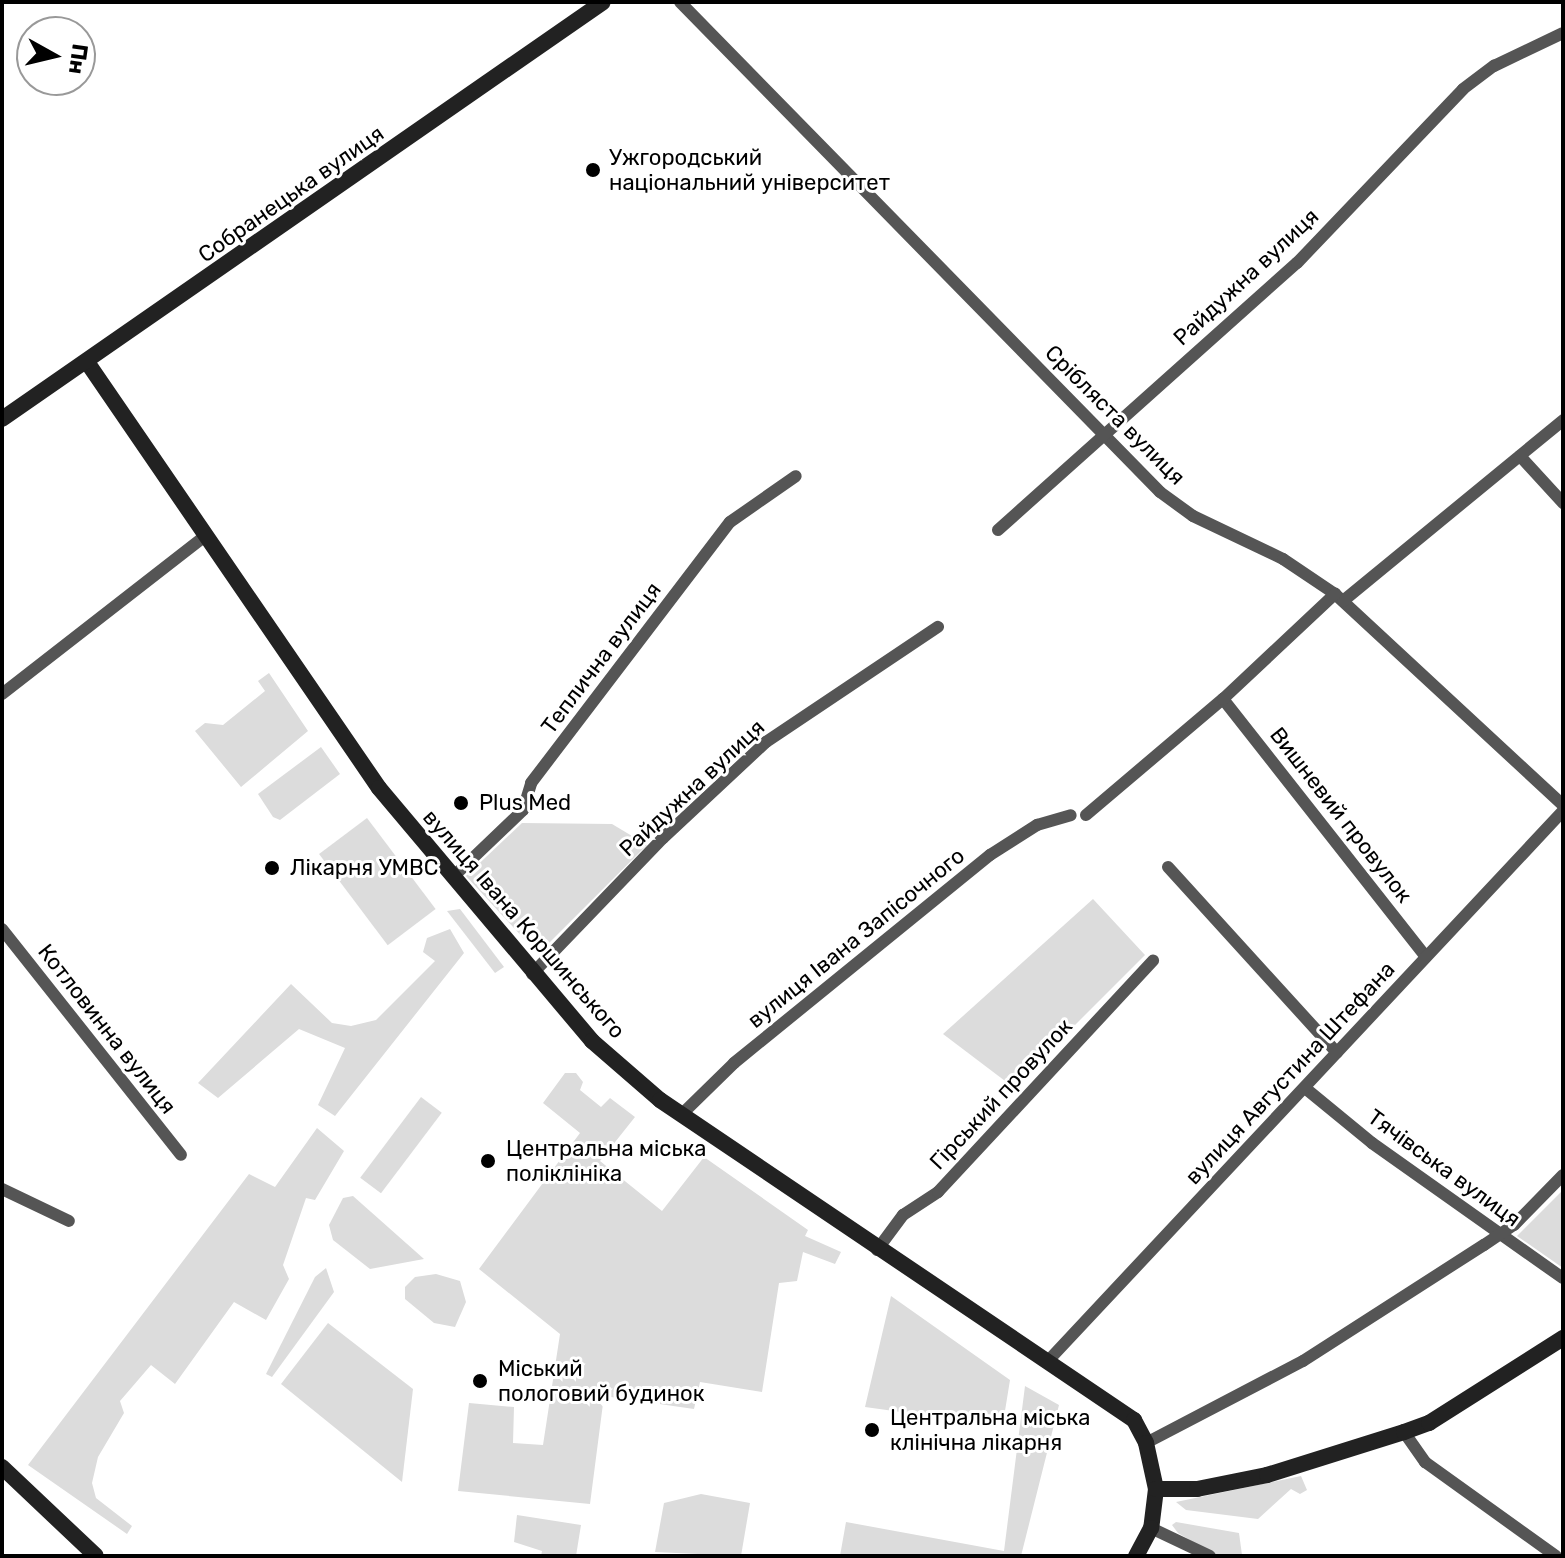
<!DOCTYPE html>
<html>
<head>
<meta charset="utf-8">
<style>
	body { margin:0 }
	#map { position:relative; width:1565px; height:1558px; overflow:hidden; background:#fff; font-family:Rubik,sans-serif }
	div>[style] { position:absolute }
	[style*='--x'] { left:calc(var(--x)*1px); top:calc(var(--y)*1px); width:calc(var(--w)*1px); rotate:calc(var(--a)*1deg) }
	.green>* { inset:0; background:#dcdcdc; transform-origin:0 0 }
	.street>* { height:12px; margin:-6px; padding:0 6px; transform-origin:6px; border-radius:6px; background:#555 }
	.secondary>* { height:16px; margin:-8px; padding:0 8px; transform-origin:8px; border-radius:8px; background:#222 }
	.dots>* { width:22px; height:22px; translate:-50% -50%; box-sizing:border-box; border:4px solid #fff; border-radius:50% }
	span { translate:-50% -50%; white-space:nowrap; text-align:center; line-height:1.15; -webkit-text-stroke:6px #fff; paint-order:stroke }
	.poi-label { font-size:22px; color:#000 }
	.left { translate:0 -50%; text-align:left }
	.street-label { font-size:22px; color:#000 }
	.frame { position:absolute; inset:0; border:4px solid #000; pointer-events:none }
	.north { position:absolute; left:16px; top:16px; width:80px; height:80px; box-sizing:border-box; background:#fff; border:2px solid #999; border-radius:50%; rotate:98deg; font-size:22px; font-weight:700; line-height:32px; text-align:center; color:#000 }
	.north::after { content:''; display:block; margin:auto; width:28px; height:36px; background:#000; clip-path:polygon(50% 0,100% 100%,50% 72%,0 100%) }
</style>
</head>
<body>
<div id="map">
	<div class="green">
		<i style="clip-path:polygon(269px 673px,308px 731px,241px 787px,195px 731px,205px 723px,223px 725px,265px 691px,258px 681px)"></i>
		<i style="clip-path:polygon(321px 747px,340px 774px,280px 820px,273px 817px,258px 794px)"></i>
		<i style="left:367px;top:818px;width:114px;height:60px;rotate:53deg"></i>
		<i style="clip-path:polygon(522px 823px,612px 824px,647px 845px,538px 954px,466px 876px)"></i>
		<i style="clip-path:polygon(1093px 899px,1145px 955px,1013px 1087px,943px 1034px)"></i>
		<i style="clip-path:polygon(460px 909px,504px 967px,495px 973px,447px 911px)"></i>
		<i style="clip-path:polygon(450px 929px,464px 953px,335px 1116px,318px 1105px,345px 1048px,299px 1029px,218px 1098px,198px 1083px,291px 984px,332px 1023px,351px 1026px,376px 1020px,435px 961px,423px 952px,427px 938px)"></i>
		<i style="clip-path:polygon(565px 1073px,576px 1073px,583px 1082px,580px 1090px,601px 1107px,610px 1098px,635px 1117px,600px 1161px,662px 1211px,704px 1157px,808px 1230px,805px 1236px,841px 1252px,835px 1264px,803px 1252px,797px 1281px,779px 1283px,762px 1392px,700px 1382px,694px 1409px,604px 1396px,590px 1504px,458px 1491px,469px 1403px,514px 1407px,513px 1443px,543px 1445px,560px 1334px,479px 1269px,580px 1133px,543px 1103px)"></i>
		<i style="left:421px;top:1097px;width:26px;height:101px;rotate:37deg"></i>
		<i style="clip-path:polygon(317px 1128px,344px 1151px,315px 1200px,306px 1198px,283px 1265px,289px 1279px,266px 1320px,234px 1302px,175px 1384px,151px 1365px,120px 1401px,124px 1413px,98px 1457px,92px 1483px,96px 1498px,132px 1526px,127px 1534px,28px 1465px,249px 1174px,275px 1187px)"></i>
		<i style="clip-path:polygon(1563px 1190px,1563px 1268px,1517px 1236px)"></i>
		<i style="clip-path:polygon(353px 1196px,424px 1259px,370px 1269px,333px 1240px,329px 1225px,343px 1198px)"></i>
		<i style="clip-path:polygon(326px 1268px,334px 1292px,272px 1377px,266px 1374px,315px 1277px)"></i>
		<i style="clip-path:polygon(436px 1274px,460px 1281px,466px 1302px,455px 1327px,434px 1323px,405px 1299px,405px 1287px,415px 1277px)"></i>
		<i style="clip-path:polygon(891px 1296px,1010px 1380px,1004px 1417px,977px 1415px,973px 1422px,865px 1407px)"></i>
		<i style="clip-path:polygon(328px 1323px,413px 1389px,402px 1482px,281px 1384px)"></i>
		<i style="clip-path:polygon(1025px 1386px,1059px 1405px,1021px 1556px,840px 1556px,846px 1522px,1004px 1551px)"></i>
		<i style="clip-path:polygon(1301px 1476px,1307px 1490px,1300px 1494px,1291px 1489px,1258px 1519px,1186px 1510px,1176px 1502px)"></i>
		<i style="clip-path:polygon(701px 1494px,750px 1503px,741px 1556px,655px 1552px,664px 1503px)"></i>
		<i style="clip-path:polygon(517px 1515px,581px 1525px,576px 1556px,541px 1556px,542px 1551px,514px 1542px)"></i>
		<i style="clip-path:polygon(1176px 1522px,1239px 1533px,1242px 1555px,1217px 1556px,1178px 1533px,1172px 1525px)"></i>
	</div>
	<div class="street">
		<i style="--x:680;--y:2;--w:686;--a:45.59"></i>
		<i style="--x:1160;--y:492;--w:41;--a:36"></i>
		<i style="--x:1193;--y:516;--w:100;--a:25.5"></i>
		<i style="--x:1283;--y:559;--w:63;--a:33.9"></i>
		<i style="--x:1335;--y:594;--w:311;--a:42.8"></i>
		<i style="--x:1520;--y:456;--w:64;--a:47.5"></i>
		<i style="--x:998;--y:530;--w:401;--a:-41.8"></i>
		<i style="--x:1297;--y:263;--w:240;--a:-46.3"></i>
		<i style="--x:1463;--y:89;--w:39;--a:-37"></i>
		<i style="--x:1494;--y:66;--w:76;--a:-25.6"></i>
		<i style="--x:1343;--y:601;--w:285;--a:-39.4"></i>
		<i style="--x:2;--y:694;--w:259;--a:-37.9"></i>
		<i style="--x:1223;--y:699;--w:328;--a:51.8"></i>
		<i style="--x:1086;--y:815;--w:180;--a:-40.3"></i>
		<i style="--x:1223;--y:699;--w:154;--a:-43.2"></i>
		<i style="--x:1168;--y:867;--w:251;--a:47.7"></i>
		<i style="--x:453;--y:877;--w:97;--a:-43.7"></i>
		<i style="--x:523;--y:810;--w:28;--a:-73"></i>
		<i style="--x:531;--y:783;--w:328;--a:-52.7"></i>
		<i style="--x:730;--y:522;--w:80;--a:-34.9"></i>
		<i style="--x:2;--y:929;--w:288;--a:51.6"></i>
		<i style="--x:532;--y:974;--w:189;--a:-46.1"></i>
		<i style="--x:663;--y:838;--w:141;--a:-43"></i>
		<i style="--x:766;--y:742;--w:207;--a:-33.8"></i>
		<i style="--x:1305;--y:1088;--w:87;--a:39.4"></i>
		<i style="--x:1372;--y:1143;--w:234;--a:35.3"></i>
		<i style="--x:682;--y:1114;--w:73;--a:-44.4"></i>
		<i style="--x:734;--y:1063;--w:330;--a:-39.1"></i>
		<i style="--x:990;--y:855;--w:56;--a:-32.6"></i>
		<i style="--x:1037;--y:825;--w:35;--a:-16"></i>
		<i style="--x:2;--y:1189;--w:74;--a:25.5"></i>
		<i style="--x:877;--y:1250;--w:44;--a:-53.4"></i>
		<i style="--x:903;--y:1215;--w:42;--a:-33.3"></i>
		<i style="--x:938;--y:1192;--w:316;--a:-47.1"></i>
		<i style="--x:1047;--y:1362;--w:755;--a:-46.88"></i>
		<i style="--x:1404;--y:1432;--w:37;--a:55"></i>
		<i style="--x:1425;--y:1462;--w:161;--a:35.7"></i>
		<i style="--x:1146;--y:1443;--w:177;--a:-27.6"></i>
		<i style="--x:1303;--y:1361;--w:215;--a:-32.7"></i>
		<i style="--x:1484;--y:1245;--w:36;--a:-34"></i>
		<i style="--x:1514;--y:1225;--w:70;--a:-45.6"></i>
		<i style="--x:1151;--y:1528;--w:65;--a:25.4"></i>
	</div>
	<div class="secondary">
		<i style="--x:87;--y:362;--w:516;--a:55.57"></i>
		<i style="--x:379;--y:788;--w:331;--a:49.9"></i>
		<i style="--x:592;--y:1041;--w:90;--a:40.9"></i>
		<i style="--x:660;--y:1100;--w:572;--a:34.02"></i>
		<i style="--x:1134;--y:1420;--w:26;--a:62"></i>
		<i style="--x:1146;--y:1443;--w:47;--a:77.7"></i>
		<i style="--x:1156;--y:1489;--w:39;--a:97"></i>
		<i style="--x:1151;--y:1528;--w:32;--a:118"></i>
		<i style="--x:2;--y:419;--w:731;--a:-34.75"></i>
		<i style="--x:2;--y:1467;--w:129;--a:43.4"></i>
		<i style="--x:1156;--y:1489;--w:41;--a:0"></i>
		<i style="--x:1197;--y:1489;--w:71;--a:-11.3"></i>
		<i style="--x:1267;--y:1475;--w:144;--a:-17.4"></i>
		<i style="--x:1404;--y:1432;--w:27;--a:-20"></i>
		<i style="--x:1429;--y:1423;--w:159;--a:-32.4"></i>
	</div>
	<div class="dots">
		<i style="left:593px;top:170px;background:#000"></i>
		<i style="left:461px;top:803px;background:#000"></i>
		<i style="left:272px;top:868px;background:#000"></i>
		<i style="left:488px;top:1161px;background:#000"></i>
		<i style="left:480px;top:1381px;background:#000"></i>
		<i style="left:872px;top:1430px;background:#000"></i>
	</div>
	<div class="poi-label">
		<span class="left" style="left:609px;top:170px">Ужгородський<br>національний університет</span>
		<span class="left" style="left:479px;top:803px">Plus Med</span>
		<span class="left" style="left:290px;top:868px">Лікарня УМВС</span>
		<span class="left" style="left:506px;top:1161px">Центральна міська<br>поліклініка</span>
		<span class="left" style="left:498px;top:1381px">Міський<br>пологовий будинок</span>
		<span class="left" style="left:890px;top:1430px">Центральна міська<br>клінічна лікарня</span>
	</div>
	<div class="street-label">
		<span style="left:291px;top:194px;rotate:-35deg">Собранецька вулиця</span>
		<span style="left:1246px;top:277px;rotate:-43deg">Райдужна вулиця</span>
		<span style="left:1115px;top:415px;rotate:45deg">Срібляста вулиця</span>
		<span style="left:601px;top:658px;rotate:-53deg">Теплична вулиця</span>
		<span style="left:692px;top:788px;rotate:-43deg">Райдужна вулиця</span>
		<span style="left:1341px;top:815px;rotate:52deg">Вишневий провулок</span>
		<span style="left:524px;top:924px;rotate:49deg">вулиця Івана Коршинського</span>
		<span style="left:856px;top:938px;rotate:-39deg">вулиця Івана Запісочного</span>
		<span style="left:107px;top:1029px;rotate:52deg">Котловинна вулиця</span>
		<span style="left:1290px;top:1073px;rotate:-47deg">вулиця Августина Штефана</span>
		<span style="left:1001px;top:1094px;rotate:-47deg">Гірський провулок</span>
		<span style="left:1444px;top:1168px;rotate:36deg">Тячівська вулиця</span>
	</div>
	<div class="frame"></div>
	<div class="north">Пн</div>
</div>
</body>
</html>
